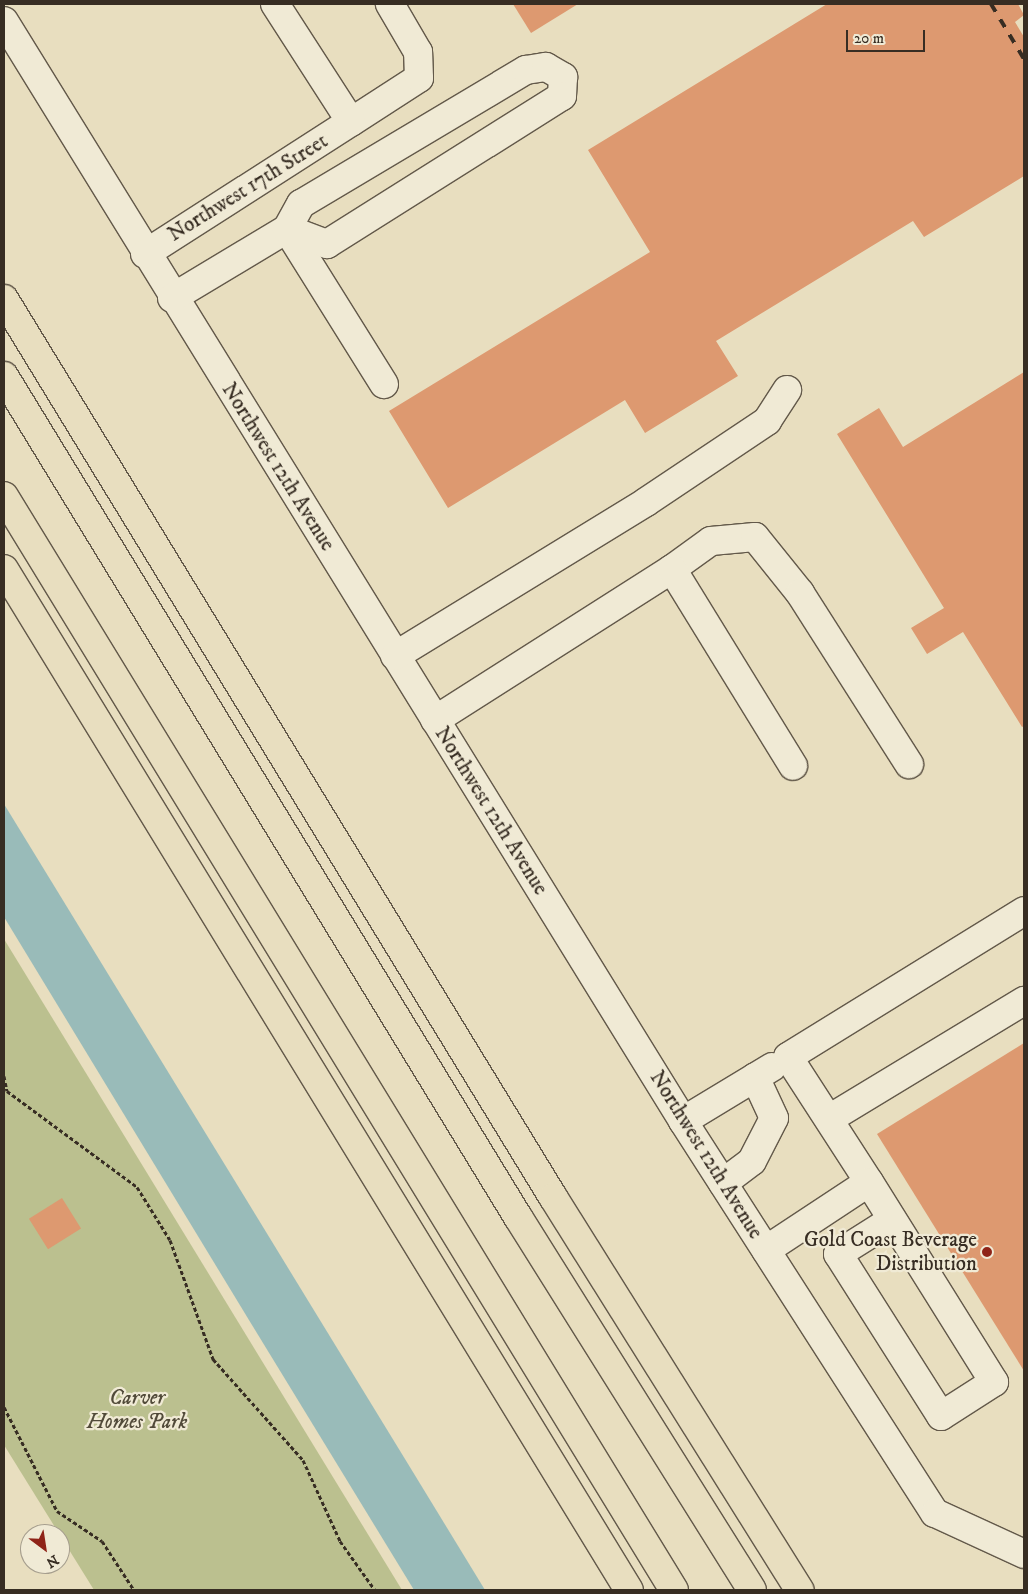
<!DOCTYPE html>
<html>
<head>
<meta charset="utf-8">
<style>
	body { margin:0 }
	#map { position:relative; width:1028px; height:1594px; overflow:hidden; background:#e8debf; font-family:"IM FELL DW Pica",serif }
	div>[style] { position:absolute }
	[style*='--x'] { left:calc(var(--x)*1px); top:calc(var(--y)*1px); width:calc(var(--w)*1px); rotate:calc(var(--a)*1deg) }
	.green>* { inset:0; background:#bbc08f }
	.water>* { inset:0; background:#99bbb9 }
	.building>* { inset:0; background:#dd9970; transform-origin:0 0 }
	.path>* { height:3px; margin-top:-1.5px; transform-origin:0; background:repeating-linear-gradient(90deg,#372d23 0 4px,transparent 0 6.5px) }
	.roads { filter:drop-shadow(1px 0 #63594a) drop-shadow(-1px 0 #63594a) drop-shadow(0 1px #63594a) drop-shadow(0 -1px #63594a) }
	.minor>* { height:28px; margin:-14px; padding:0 14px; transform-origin:14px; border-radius:14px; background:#f0ead5 }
	.highway>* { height:28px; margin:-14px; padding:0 14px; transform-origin:14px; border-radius:14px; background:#e8debf }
	.rail>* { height:4px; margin-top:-2px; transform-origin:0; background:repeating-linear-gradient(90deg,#372d23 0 9px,transparent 0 18px) }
	.dots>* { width:14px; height:14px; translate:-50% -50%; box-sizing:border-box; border:2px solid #f0ead5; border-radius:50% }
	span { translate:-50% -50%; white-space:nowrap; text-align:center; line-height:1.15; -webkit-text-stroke:4.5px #f0ead5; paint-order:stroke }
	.street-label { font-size:21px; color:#372d23 }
	.poi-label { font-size:21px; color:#372d23 }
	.right { translate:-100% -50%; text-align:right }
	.park-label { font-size:21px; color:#514a39; font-style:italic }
	.frame { position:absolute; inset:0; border:5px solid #372d23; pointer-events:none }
	.north { position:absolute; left:20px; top:1524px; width:50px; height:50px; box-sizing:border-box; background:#f0ead5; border:1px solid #a69e8e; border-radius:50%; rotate:149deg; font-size:14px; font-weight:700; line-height:20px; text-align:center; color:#372d23 }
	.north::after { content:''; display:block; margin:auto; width:18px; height:22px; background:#8f2418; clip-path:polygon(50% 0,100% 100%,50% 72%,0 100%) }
	.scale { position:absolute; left:846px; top:30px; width:79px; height:22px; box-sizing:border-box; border:2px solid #372d23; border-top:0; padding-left:6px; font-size:15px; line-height:18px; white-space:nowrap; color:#372d23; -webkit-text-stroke:4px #f0ead5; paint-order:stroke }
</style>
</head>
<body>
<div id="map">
	<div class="green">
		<i style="clip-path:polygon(4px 939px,402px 1590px,94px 1590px,4px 1445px)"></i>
	</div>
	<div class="water">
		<i style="clip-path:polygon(4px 804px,405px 1459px,485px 1590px,414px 1590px,252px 1325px,4px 917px)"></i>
	</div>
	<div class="building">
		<i style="clip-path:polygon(513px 4px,578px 4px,531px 33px)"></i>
		<i style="clip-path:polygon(827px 4px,1018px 4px,1024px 15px,1015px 22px,1024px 37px,1024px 176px,924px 237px,913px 221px,716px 341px,738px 376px,645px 433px,625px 400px,448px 508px,389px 411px,650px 252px,588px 150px)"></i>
		<i style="clip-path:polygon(1024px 372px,1024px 726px,1022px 727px,963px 632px,927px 654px,911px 628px,944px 608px,837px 434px,879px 408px,903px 447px)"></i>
		<i style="clip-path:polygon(1024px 1043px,1024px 1371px,877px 1134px)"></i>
		<i style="left:62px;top:1198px;width:36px;height:39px;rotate:58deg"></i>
	</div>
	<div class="path">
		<i style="--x:4;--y:1076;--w:15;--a:79"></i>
		<i style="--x:7;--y:1091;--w:162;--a:36.4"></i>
		<i style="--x:137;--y:1187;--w:62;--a:58.1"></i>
		<i style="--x:170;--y:1240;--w:127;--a:70.1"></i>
		<i style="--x:213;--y:1359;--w:135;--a:48.3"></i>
		<i style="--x:303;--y:1460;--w:89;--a:65.4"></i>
		<i style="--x:340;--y:1541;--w:60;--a:54.5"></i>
		<i style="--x:4;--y:1407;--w:117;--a:63"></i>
		<i style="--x:57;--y:1511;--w:54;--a:33.7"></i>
		<i style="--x:102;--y:1541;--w:59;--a:56.9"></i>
	</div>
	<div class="roads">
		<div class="minor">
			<i style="--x:275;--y:4;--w:140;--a:57.2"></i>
			<i style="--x:351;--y:122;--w:81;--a:-32.9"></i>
			<i style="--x:419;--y:78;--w:26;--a:-92"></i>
			<i style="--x:418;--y:52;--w:56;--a:-120.3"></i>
			<i style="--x:4;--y:21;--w:1293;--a:58.31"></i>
			<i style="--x:683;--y:1121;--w:466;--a:57.3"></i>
			<i style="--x:935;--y:1513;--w:98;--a:24.7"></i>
			<i style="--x:287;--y:229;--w:183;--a:58"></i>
			<i style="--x:145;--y:254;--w:245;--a:-32.7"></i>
			<i style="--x:172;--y:298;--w:134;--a:-31"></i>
			<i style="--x:287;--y:229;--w:29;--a:-61"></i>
			<i style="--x:301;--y:204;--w:262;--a:-30.8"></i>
			<i style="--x:526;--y:70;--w:20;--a:-9"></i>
			<i style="--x:546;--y:67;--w:20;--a:30"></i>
			<i style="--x:563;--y:77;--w:19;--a:93"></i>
			<i style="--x:562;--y:96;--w:278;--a:147.8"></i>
			<i style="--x:327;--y:244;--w:43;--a:-159.4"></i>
			<i style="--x:672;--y:569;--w:48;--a:-35.7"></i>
			<i style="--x:711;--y:541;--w:44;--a:-5.2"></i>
			<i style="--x:755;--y:537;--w:72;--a:51.2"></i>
			<i style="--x:800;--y:593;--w:203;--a:57.5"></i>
			<i style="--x:395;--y:656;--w:294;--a:-31.5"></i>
			<i style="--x:646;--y:502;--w:146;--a:-33.8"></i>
			<i style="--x:767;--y:421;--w:37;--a:-57"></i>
			<i style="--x:435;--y:720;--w:281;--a:-32.5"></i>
			<i style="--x:672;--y:569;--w:231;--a:58.4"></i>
			<i style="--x:829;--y:1119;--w:228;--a:-31.2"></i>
			<i style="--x:683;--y:1121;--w:104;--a:-31.2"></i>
			<i style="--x:869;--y:1182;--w:149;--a:-122.9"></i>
			<i style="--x:788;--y:1057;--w:278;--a:-31.7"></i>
			<i style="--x:723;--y:1183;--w:36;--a:-37"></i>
			<i style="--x:752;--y:1161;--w:48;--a:-62.9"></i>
			<i style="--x:774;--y:1118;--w:45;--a:-114.9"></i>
			<i style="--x:766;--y:1250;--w:123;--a:-33.4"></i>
			<i style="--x:869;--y:1182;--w:236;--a:58"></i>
			<i style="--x:994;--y:1382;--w:63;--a:147.3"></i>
			<i style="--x:941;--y:1416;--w:192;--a:-122.4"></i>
			<i style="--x:838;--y:1254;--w:64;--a:-32.2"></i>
		</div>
		<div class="highway">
			<i style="--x:4;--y:299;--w:1053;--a:58.56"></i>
			<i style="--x:553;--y:1197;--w:464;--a:57.9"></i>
			<i style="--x:4;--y:376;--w:986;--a:58.57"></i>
			<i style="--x:518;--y:1217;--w:440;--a:57.9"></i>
			<i style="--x:4;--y:496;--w:1283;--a:58.52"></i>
			<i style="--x:4;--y:569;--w:1197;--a:58.53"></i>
		</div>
	</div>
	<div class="rail">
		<i style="--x:991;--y:4;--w:64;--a:59"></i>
	</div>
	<div class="dots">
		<i style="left:987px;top:1252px;background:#8f2418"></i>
	</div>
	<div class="street-label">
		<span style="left:248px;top:188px;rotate:-32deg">Northwest 17th Street</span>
		<span style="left:278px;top:467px;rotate:58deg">Northwest 12th Avenue</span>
		<span style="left:491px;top:811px;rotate:58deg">Northwest 12th Avenue</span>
		<span style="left:706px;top:1155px;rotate:58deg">Northwest 12th Avenue</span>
	</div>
	<div class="poi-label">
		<span class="right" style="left:977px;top:1252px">Gold Coast Beverage<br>Distribution</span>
	</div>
	<div class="park-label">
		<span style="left:137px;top:1410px">Carver<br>Homes Park</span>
	</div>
	<div class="frame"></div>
	<div class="north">N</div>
	<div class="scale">20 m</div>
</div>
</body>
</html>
